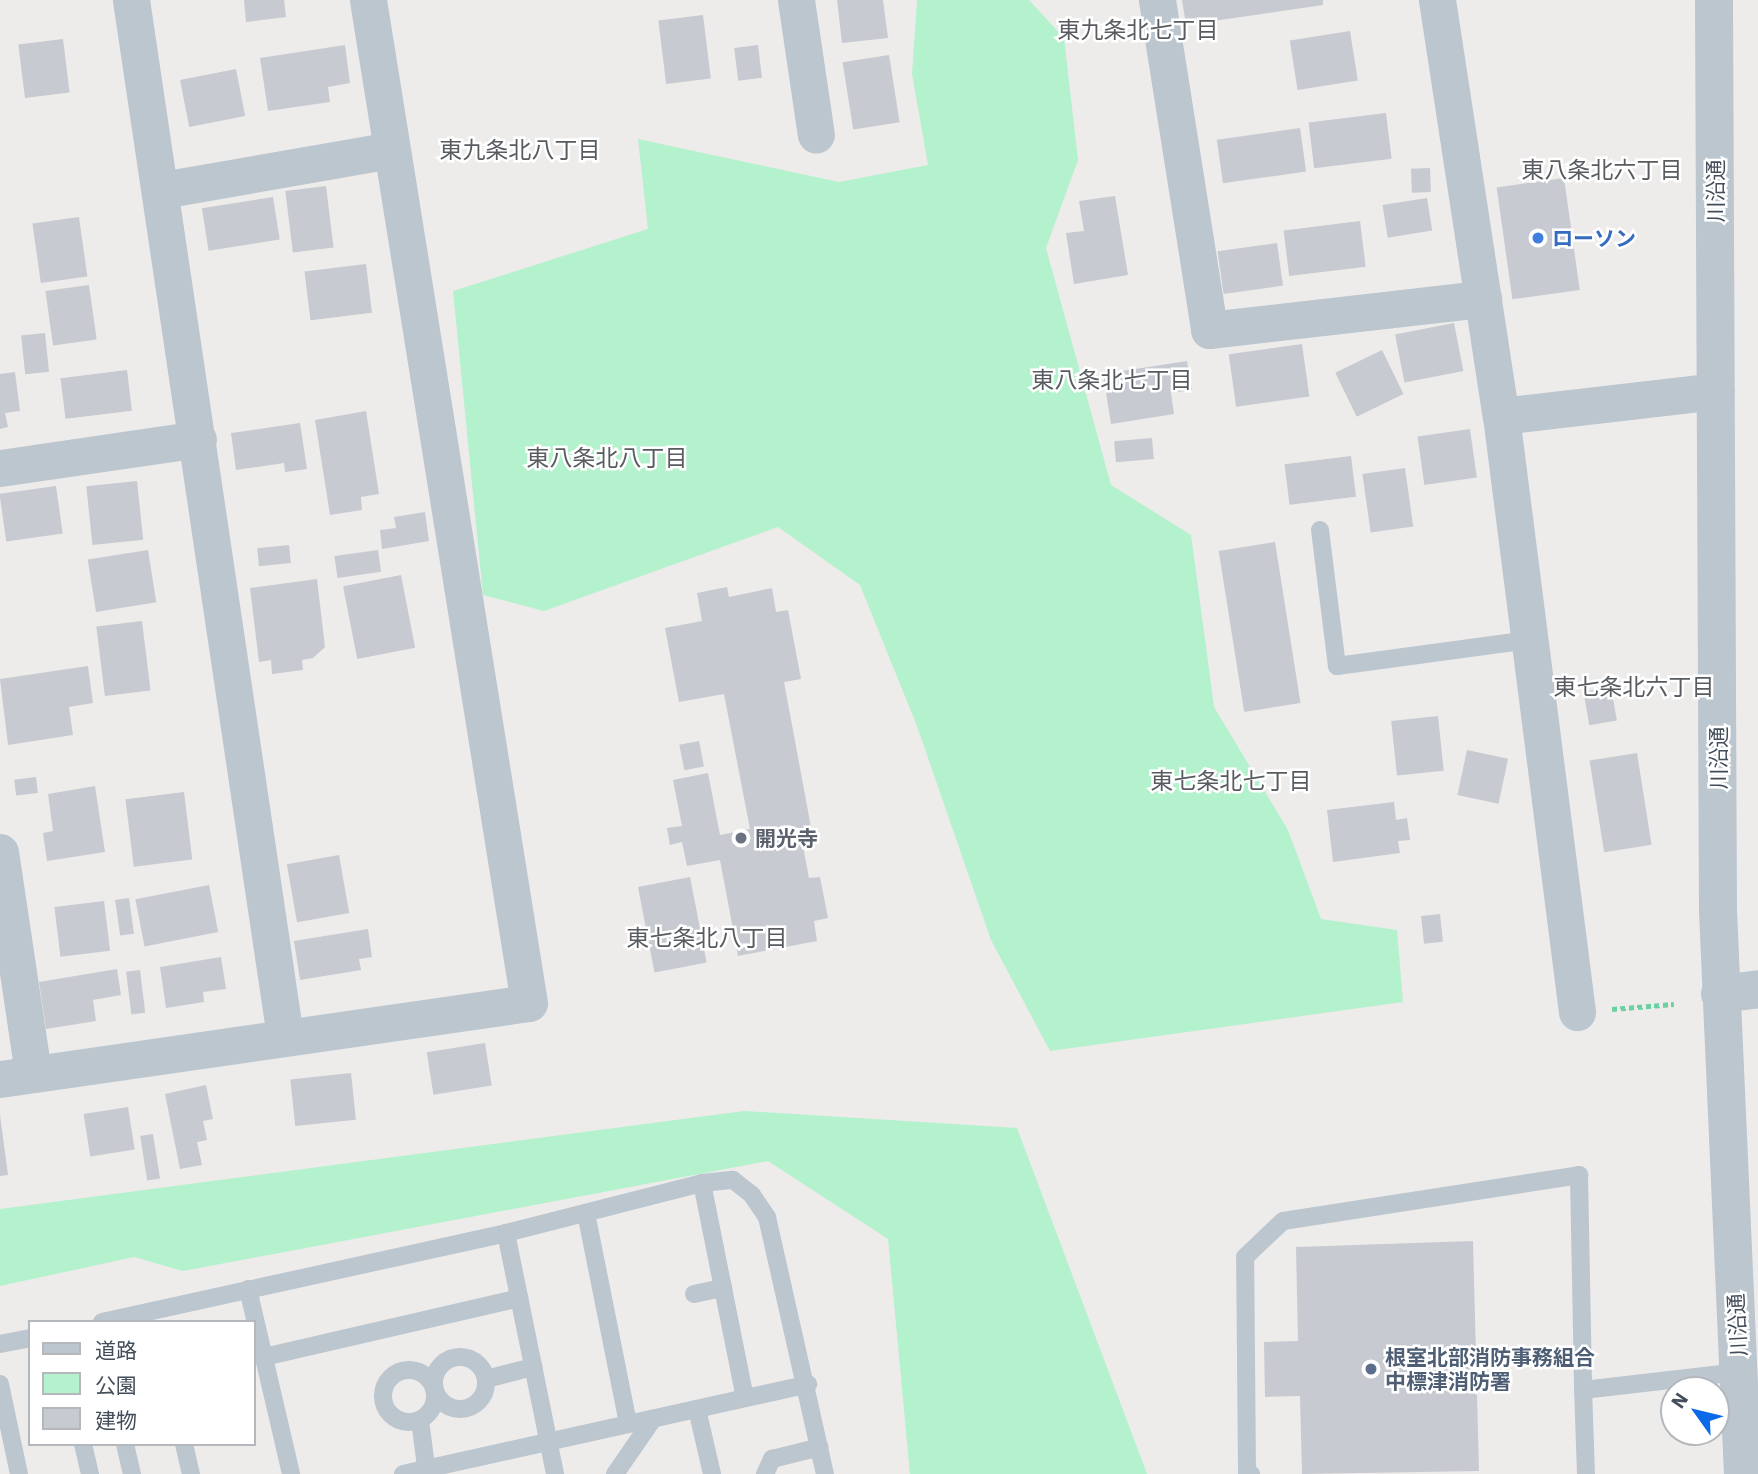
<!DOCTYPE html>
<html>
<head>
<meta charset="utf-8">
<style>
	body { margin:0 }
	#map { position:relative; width:1758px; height:1474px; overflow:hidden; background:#eeebeb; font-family:"IBM Plex Sans","Noto Sans JP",sans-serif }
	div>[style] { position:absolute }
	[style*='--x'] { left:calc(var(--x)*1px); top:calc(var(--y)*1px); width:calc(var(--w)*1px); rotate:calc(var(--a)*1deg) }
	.green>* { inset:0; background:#b4f1cd }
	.building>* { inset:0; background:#c7cad1; transform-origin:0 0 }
	.path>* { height:4.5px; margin-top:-2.25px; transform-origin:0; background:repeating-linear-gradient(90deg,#6ad1a0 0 5px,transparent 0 8.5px) }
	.service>* { height:18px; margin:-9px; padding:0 9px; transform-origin:9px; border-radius:9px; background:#bbc6cf }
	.service>.ring { margin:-9px; padding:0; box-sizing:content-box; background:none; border:18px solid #bbc6cf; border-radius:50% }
	.minor>* { height:37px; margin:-18.5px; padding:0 18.5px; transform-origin:18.5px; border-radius:18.5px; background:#bbc6cf }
	.tertiary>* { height:38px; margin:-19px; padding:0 19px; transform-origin:19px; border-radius:19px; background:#bbc6cf }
	.dots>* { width:19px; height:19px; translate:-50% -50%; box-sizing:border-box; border:4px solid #fff; border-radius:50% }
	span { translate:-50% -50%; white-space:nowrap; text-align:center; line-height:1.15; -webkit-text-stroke:5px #fff; paint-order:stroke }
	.street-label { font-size:21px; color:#434e5a }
	.shop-label { font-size:21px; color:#366cbe; font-weight:700 }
	.left { translate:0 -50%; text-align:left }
	.worship-label { font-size:21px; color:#5b616d; font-weight:700 }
	.service-label { font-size:21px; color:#4e5e75; font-weight:700 }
	.neighbourhood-label { font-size:23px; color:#585c61 }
	.legend { position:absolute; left:28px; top:1320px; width:228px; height:126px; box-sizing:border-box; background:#fff; border:2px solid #b4b8bd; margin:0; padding:9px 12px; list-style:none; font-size:21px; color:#434e5a }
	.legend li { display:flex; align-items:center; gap:14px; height:35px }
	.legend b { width:35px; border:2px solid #b4b8bd }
	.north { position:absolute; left:1660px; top:1376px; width:70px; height:70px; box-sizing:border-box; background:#fff; border:2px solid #b4b8bd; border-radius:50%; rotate:304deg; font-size:19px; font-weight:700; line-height:28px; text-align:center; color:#434e5a }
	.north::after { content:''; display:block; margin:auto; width:24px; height:32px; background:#0c69e8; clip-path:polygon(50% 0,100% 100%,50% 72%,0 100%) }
</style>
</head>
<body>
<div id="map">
	<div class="green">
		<i style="clip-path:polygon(917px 0,1029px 0,1064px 38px,1078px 160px,1046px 248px,1111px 485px,1191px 535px,1214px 707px,1288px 830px,1321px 919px,1397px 930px,1403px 1002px,1050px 1051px,991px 940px,917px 726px,860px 585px,778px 527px,544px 611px,483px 595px,453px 291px,648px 229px,638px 139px,839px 182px,928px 165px,912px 74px)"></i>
		<i style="clip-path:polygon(744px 1111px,1017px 1128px,1147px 1474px,910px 1474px,888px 1239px,768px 1161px,183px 1271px,134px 1257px,0 1286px,0 1209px)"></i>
	</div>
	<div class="building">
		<i style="clip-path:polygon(244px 0,284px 0,286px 17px,246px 22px)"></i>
		<i style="clip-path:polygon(837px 0,883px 0,888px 38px,842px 43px)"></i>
		<i style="clip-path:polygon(1182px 0,1323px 0,1323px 5px,1186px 25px)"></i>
		<i style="left:703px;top:15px;width:64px;height:45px;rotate:83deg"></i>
		<i style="left:1350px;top:31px;width:50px;height:61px;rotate:81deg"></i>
		<i style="left:63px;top:39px;width:54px;height:45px;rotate:83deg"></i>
		<i style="clip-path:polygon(345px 45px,350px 83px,328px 87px,330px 102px,268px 111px,260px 58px)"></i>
		<i style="left:758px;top:45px;width:33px;height:24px;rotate:83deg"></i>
		<i style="left:889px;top:55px;width:68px;height:47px;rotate:81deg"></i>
		<i style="left:236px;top:69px;width:48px;height:57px;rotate:79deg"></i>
		<i style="left:1386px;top:113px;width:46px;height:78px;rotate:83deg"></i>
		<i style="left:1300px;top:128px;width:44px;height:84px;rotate:82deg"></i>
		<i style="left:1430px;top:168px;width:24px;height:19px;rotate:88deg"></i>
		<i style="left:1564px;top:178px;width:113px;height:68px;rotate:82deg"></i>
		<i style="left:326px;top:186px;width:62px;height:41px;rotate:83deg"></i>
		<i style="clip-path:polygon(1115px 196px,1128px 275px,1074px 284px,1066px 233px,1084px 231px,1079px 201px)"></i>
		<i style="left:273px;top:197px;width:43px;height:72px;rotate:81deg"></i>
		<i style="left:1427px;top:198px;width:33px;height:45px;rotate:81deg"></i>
		<i style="left:79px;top:217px;width:60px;height:47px;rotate:82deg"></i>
		<i style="left:1360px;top:221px;width:46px;height:77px;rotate:83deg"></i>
		<i style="left:1277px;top:243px;width:43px;height:60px;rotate:82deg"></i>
		<i style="left:366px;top:264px;width:49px;height:62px;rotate:83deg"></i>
		<i style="left:89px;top:285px;width:55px;height:44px;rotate:82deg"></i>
		<i style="left:1454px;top:323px;width:49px;height:60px;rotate:79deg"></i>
		<i style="left:45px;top:333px;width:39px;height:24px;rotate:84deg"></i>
		<i style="left:1302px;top:344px;width:53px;height:74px;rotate:82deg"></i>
		<i style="left:1382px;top:350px;width:49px;height:52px;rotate:64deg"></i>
		<i style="clip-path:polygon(1187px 361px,1192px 390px,1171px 393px,1174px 414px,1111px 424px,1103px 374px)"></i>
		<i style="left:127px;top:370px;width:41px;height:67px;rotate:83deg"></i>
		<i style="clip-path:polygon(15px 372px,20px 411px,5px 413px,8px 427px,0 429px,0 374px)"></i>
		<i style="clip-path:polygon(366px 411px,379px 494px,361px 497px,362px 510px,330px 515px,315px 420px)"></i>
		<i style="clip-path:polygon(300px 423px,307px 469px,285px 472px,284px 463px,236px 470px,231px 433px)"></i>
		<i style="left:1470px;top:429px;width:49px;height:53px;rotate:82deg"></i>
		<i style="left:1152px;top:438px;width:21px;height:38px;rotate:85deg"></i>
		<i style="left:1351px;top:456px;width:41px;height:67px;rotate:83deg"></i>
		<i style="left:1405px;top:468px;width:59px;height:43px;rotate:82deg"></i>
		<i style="left:137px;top:481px;width:59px;height:51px;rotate:84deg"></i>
		<i style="left:56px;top:486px;width:48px;height:57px;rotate:82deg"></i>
		<i style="clip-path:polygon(425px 512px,429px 541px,382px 549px,380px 530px,396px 528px,394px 517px)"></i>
		<i style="left:1275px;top:542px;width:163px;height:57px;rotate:81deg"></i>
		<i style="left:289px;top:545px;width:18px;height:32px;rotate:84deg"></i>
		<i style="left:148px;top:550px;width:53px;height:61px;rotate:81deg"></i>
		<i style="left:378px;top:550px;width:22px;height:44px;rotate:82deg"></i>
		<i style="left:401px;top:575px;width:74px;height:59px;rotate:79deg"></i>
		<i style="clip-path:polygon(317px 579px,325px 647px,313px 658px,302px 660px,303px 670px,272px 674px,271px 660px,259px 662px,250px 588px)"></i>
		<i style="clip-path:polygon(727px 587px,729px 597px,772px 588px,776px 612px,788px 610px,801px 679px,784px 682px,811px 827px,800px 830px,809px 878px,820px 877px,828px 918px,814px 921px,817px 941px,738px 956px,720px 860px,687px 866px,682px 842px,670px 845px,667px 828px,682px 826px,673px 780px,708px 773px,720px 835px,750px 829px,724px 694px,679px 702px,665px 628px,702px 621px,697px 593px)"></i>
		<i style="left:142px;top:621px;width:70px;height:46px;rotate:83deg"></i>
		<i style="clip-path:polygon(88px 666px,93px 703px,69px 707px,73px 735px,8px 745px,0 679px)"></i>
		<i style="left:1611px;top:687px;width:34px;height:28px;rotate:80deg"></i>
		<i style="left:1438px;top:716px;width:55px;height:47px;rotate:84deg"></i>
		<i style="left:699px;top:741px;width:26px;height:20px;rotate:79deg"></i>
		<i style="left:1467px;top:750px;width:42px;height:46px;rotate:12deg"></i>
		<i style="left:1637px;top:753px;width:93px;height:48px;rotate:81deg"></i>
		<i style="left:36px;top:777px;width:16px;height:22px;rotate:83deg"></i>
		<i style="clip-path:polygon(95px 786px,105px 852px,47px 861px,43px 833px,53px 831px,48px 794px)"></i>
		<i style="left:184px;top:792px;width:68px;height:59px;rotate:83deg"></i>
		<i style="clip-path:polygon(1394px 802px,1396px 820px,1407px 818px,1410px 840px,1398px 841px,1400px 853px,1333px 862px,1327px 810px)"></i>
		<i style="left:339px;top:855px;width:59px;height:53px;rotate:80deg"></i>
		<i style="left:690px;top:877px;width:87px;height:53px;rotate:79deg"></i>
		<i style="left:209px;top:885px;width:48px;height:75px;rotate:79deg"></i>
		<i style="left:129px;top:898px;width:36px;height:14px;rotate:82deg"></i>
		<i style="left:104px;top:901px;width:50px;height:50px;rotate:83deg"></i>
		<i style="left:1440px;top:914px;width:28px;height:19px;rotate:84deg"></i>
		<i style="clip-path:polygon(368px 929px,372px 957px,359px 959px,361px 970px,300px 980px,294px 941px)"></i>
		<i style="clip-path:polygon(221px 957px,226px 989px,203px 992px,204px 1002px,166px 1008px,160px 967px)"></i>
		<i style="clip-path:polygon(117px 969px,121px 995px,93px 1000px,96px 1021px,46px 1029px,39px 982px)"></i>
		<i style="left:140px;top:970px;width:43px;height:14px;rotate:83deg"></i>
		<i style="left:485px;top:1043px;width:43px;height:59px;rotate:81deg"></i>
		<i style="left:351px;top:1073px;width:47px;height:61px;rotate:84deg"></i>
		<i style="clip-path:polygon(206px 1085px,213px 1119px,203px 1121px,207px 1140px,197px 1142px,202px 1165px,180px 1169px,165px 1094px)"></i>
		<i style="left:128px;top:1107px;width:43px;height:45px;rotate:81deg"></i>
		<i style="clip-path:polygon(0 1115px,8px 1175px,0 1176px)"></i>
		<i style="left:153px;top:1134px;width:45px;height:13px;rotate:81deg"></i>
		<i style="clip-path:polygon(1473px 1241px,1479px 1471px,1302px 1474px,1300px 1396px,1265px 1397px,1264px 1342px,1298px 1341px,1296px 1247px)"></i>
	</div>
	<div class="path">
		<i style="--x:1612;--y:1009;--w:62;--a:-4.6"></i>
	</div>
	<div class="service">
		<i style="--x:1320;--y:530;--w:137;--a:82.9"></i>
		<i style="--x:1337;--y:666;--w:194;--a:-7.7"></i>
		<i style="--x:702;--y:1183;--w:219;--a:78.7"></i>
		<i style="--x:586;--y:1213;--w:215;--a:78.7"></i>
		<i style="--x:506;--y:1233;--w:246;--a:78.5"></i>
		<i style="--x:248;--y:1289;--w:190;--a:76.9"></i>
		<i style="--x:694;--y:1294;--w:30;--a:-12"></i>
		<i style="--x:102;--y:1322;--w:414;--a:-12.4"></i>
		<i style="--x:506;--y:1233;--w:202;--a:-14.3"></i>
		<i style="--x:702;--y:1183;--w:31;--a:-6"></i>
		<i style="--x:733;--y:1180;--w:24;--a:38"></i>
		<i style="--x:752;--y:1195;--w:27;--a:56"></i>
		<i style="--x:767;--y:1217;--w:263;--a:77.3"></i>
		<i style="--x:0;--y:1344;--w:31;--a:-11"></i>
		<i class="ring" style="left:434px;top:1357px;width:34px;height:34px"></i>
		<i style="--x:264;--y:1357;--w:262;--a:-13"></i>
		<i class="ring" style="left:383px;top:1370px;width:34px;height:34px"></i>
		<i style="--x:486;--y:1379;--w:49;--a:-14.3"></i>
		<i style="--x:0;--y:1384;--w:92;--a:78.1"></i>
		<i style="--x:697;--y:1409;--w:67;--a:77"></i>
		<i style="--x:420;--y:1420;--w:54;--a:82.6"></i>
		<i style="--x:83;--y:1444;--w:31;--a:77"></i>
		<i style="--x:125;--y:1444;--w:31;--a:77"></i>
		<i style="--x:184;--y:1444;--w:31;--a:77"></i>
		<i style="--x:403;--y:1474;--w:415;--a:-12.5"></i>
		<i style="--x:615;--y:1474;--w:67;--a:-55.4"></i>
		<i style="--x:765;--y:1474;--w:17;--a:-65"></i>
		<i style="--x:772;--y:1459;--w:49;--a:-14"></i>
		<i style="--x:1251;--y:1474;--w:4;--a:-153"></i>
		<i style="--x:1247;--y:1472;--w:215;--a:-90.5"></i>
		<i style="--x:1245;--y:1257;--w:52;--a:-43.5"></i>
		<i style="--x:1283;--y:1221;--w:300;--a:-8.8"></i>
		<i style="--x:1579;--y:1175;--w:215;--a:88.9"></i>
		<i style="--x:1586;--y:1474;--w:84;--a:-92"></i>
		<i style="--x:1583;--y:1390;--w:157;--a:-6.6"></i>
	</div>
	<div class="minor">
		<i style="--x:131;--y:0;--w:1048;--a:81.55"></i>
		<i style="--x:796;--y:0;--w:136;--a:81.6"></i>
		<i style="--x:1157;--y:0;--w:334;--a:81"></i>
		<i style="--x:1209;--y:330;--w:276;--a:-6.5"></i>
		<i style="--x:1437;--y:0;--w:421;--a:81.3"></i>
		<i style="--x:1501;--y:416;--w:601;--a:82.73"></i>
		<i style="--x:162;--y:190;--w:232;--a:-9.9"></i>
		<i style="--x:1501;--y:416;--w:216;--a:-6.6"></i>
		<i style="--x:0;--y:468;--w:200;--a:-8.3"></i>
		<i style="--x:0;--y:852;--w:224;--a:81.5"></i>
		<i style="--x:0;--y:1079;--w:534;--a:-8.18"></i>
		<i style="--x:529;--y:1003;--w:1016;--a:-99.12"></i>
	</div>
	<div class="tertiary">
		<i style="--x:1714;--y:0;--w:911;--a:89.75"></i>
		<i style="--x:1718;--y:911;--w:564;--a:87.46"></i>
		<i style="--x:1720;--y:994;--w:38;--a:-7"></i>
	</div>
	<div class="dots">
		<i style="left:1538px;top:238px;background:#3f7fe0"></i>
		<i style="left:741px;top:838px;background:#6b7280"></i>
		<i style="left:1371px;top:1369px;background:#5c6f8a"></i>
	</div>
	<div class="street-label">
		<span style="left:1715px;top:191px;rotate:-90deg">川沿通</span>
		<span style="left:1718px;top:758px;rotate:-90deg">川沿通</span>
		<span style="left:1737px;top:1325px;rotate:-93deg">川沿通</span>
	</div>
	<div class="shop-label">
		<span class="left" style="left:1552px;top:238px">ローソン</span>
	</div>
	<div class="worship-label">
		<span class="left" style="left:755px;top:838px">開光寺</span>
	</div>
	<div class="service-label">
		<span class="left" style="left:1385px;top:1369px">根室北部消防事務組合<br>中標津消防署</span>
	</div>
	<div class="neighbourhood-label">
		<span style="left:1138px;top:29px">東九条北七丁目</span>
		<span style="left:520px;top:149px">東九条北八丁目</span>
		<span style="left:1602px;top:169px">東八条北六丁目</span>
		<span style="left:1112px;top:379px">東八条北七丁目</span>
		<span style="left:607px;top:457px">東八条北八丁目</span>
		<span style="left:1634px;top:686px">東七条北六丁目</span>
		<span style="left:1231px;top:780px">東七条北七丁目</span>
		<span style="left:707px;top:937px">東七条北八丁目</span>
	</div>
	<ul class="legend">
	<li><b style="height:9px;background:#bbc6cf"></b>道路</li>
	<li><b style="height:19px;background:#b4f1cd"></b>公園</li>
	<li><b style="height:19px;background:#c7cad1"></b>建物</li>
	</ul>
	<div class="north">N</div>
</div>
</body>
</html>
